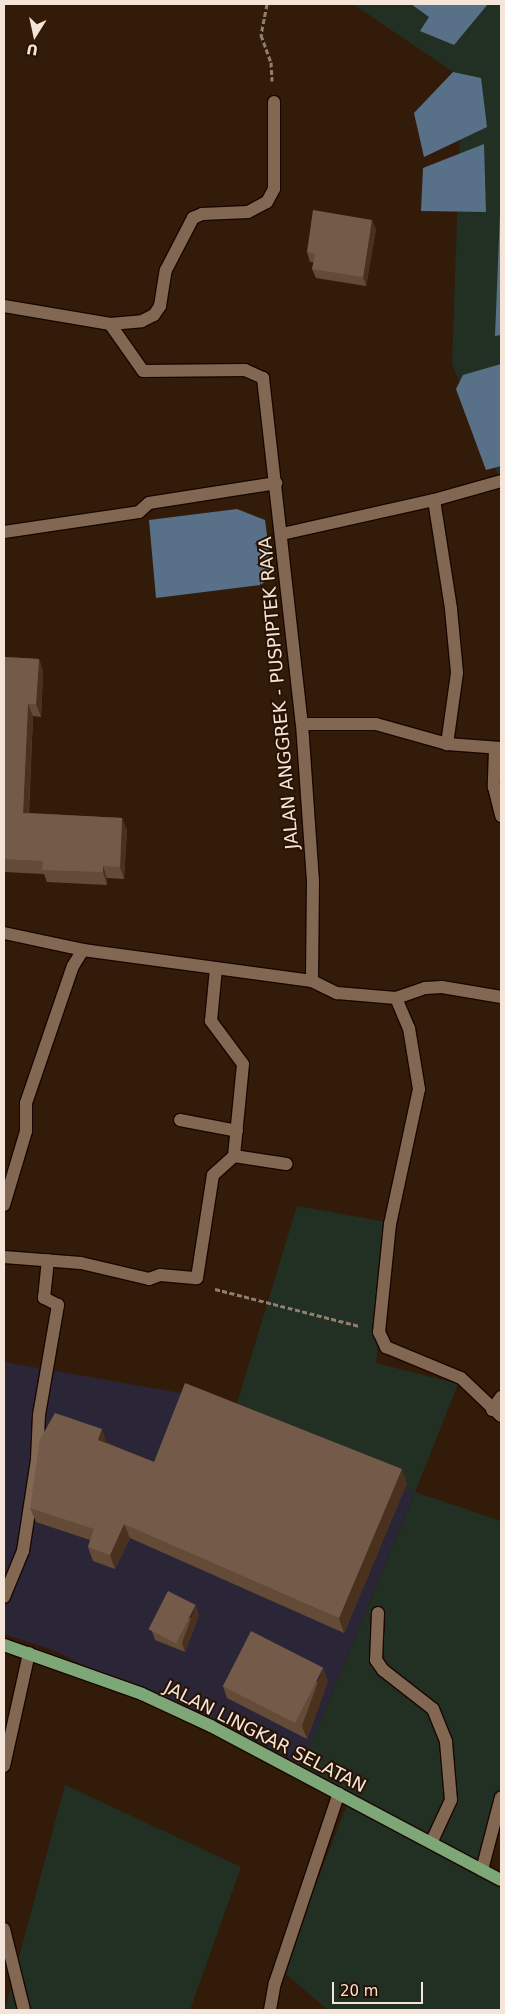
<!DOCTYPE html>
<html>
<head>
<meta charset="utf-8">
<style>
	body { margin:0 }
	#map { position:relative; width:505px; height:2014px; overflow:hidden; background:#321c09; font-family:"DejaVu Sans",sans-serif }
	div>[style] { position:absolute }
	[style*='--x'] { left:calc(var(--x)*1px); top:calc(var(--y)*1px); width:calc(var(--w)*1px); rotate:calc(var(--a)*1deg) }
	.industrial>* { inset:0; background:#2a2637 }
	.green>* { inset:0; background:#213023 }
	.water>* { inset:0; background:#597089 }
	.path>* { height:3px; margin-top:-1.5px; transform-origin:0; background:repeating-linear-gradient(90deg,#917e6e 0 5px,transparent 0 7.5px) }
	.roads { filter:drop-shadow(1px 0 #190600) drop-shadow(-1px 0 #190600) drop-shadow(0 1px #190600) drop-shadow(0 -1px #190600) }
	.minor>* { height:12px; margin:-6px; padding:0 6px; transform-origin:6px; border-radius:6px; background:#826752 }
	.major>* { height:12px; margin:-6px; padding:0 6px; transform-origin:6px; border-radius:6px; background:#7ea777 }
	.wall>* { inset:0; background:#644b37 }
	.shaded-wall>* { inset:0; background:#49311d }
	.building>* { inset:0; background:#745b49; transform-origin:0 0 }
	span { translate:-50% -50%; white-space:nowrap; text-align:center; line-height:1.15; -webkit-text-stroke:4px #281202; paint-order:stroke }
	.street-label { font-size:18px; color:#f5e5d9 }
	.frame { position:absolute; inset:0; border:5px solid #f5e5d9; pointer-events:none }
	.north { position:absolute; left:10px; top:10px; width:50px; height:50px; -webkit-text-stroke:4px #281202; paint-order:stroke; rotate:190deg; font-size:14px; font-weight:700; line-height:20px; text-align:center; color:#f5e5d9 }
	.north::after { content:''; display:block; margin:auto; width:18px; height:22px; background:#f5e5d9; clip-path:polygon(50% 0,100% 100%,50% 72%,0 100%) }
	.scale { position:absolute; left:332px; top:1982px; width:91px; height:22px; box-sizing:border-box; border:2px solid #f5e5d9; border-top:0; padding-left:6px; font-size:15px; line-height:18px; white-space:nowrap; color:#f5e5d9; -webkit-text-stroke:4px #281202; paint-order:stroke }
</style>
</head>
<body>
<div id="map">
	<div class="industrial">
		<i style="clip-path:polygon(4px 1362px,237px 1403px,415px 1492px,297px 1778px,56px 1651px,4px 1634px)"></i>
	</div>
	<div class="green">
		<i style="clip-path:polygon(353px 4px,501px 4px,501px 482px,452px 364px,462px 78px)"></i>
		<i style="clip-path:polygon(297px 1206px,392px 1223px,376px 1363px,458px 1384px,415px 1492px,501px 1521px,501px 1815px,477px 1865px,501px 1877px,501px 2010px,328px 2010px,282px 1971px,347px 1805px,297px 1778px,415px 1493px,237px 1403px)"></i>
		<i style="clip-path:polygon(65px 1785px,241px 1867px,190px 2010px,5px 2010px)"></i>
	</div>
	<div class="water">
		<i style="clip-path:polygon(411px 4px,488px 4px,454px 45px,420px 31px,429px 17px)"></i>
		<i style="clip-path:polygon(453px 72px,481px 78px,487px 127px,424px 157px,414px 113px)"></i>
		<i style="clip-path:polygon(484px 144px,486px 212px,421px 211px,423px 168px)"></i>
		<i style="clip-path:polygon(500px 213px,501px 335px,495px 336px)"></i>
		<i style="clip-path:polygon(501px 364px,501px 466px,486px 470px,456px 389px,463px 375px)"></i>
		<i style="clip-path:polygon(237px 509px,265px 520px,272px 574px,261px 585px,156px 598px,149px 520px)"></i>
	</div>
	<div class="path">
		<i style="--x:267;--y:4;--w:32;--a:101"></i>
		<i style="--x:261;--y:35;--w:29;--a:70"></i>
		<i style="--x:271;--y:62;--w:19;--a:87"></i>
		<i style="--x:215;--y:1289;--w:149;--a:14.4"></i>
	</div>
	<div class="roads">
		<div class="minor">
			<i style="--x:4;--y:306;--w:108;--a:9.6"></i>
			<i style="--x:110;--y:324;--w:57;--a:54.9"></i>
			<i style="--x:143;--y:371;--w:102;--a:-0.6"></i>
			<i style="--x:245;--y:370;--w:20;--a:24"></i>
			<i style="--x:263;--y:378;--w:348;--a:83.6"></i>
			<i style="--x:302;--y:724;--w:157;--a:86"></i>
			<i style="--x:313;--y:881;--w:100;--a:90.6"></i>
			<i style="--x:110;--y:324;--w:32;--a:-5"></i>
			<i style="--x:142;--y:321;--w:13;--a:-27"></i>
			<i style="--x:154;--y:315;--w:11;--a:-56"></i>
			<i style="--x:160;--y:306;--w:36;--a:-81"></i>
			<i style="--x:166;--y:270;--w:59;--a:-62.6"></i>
			<i style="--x:193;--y:218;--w:10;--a:-24"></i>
			<i style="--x:202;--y:214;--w:46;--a:-2.5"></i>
			<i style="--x:248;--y:212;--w:21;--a:-28"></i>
			<i style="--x:267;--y:202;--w:15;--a:-62"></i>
			<i style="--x:274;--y:189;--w:87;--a:-90"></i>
			<i style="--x:434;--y:500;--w:110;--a:81.1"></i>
			<i style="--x:451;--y:609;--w:64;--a:84.6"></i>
			<i style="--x:457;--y:673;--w:72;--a:98"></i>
			<i style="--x:4;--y:532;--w:136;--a:-8.4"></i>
			<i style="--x:139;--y:512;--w:13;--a:-42"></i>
			<i style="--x:149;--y:503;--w:129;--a:-8.9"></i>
			<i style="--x:282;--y:534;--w:156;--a:-12.6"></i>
			<i style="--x:434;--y:500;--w:70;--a:-15.8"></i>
			<i style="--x:302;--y:724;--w:74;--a:0"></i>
			<i style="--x:376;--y:724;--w:74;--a:15.7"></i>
			<i style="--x:447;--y:744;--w:54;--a:4.2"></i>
			<i style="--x:495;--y:750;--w:37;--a:92"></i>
			<i style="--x:494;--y:787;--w:30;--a:76"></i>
			<i style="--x:4;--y:933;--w:81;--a:12.1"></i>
			<i style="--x:83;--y:950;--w:231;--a:7.7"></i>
			<i style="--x:312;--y:981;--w:28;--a:26"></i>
			<i style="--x:337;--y:993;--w:59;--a:4.8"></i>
			<i style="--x:396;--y:998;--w:31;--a:-19"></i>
			<i style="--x:425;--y:988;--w:17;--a:-3"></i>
			<i style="--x:442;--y:987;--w:60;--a:9.6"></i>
			<i style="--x:396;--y:998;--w:33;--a:67"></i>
			<i style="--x:409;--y:1028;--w:62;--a:80.7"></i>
			<i style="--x:419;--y:1089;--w:138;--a:102.1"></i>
			<i style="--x:390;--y:1224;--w:109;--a:95.8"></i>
			<i style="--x:379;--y:1332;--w:17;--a:65"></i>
			<i style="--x:386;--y:1347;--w:81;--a:22.5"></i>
			<i style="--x:461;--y:1378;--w:55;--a:43.5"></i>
			<i style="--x:180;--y:1120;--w:58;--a:10.9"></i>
			<i style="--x:234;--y:1156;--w:53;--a:8.7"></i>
			<i style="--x:4;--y:1205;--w:77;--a:-73.4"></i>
			<i style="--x:26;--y:1131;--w:28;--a:-90"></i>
			<i style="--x:26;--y:1103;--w:145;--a:-71.1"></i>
			<i style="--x:73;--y:966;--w:19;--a:-58"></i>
			<i style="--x:4;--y:1257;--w:77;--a:4.5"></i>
			<i style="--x:81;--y:1263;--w:70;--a:13.2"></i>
			<i style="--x:149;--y:1279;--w:12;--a:-20"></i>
			<i style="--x:160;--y:1275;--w:37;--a:5"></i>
			<i style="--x:197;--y:1278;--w:104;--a:-81.2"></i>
			<i style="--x:213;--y:1175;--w:28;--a:-42"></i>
			<i style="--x:234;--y:1156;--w:92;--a:-84.4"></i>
			<i style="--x:243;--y:1064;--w:54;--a:-126.7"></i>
			<i style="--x:211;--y:1021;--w:53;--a:-84.6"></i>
			<i style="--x:492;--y:1410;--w:16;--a:-55"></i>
			<i style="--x:4;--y:1597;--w:50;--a:-67.6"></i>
			<i style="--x:23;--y:1551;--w:93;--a:-81.3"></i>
			<i style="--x:37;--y:1459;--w:44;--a:-87.4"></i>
			<i style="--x:39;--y:1415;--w:112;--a:-80.2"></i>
			<i style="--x:58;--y:1305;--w:16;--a:-153"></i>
			<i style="--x:44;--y:1298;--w:38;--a:-84"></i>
			<i style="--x:378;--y:1613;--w:47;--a:92.4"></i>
			<i style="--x:376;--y:1660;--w:12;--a:55"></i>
			<i style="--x:383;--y:1670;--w:63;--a:38"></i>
			<i style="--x:433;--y:1709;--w:35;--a:68"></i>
			<i style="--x:446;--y:1742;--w:58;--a:85.1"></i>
			<i style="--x:451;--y:1800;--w:47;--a:114.9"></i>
			<i style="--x:4;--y:1766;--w:116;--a:-77.5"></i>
			<i style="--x:482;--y:1870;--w:75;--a:-75.4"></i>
			<i style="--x:4;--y:1929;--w:83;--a:76.1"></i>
			<i style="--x:270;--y:2010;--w:27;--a:-80"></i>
			<i style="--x:275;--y:1983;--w:200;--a:-71.4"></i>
		</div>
		<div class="major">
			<i style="--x:4;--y:1645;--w:146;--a:19.5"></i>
			<i style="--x:142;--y:1694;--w:76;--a:24.9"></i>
			<i style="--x:211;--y:1726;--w:328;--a:28"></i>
		</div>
	</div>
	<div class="wall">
		<i style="clip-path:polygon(376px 229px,366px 286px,316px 278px,312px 269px,314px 262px,310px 262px,307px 252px)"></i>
		<i style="clip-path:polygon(4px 657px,39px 659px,43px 671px,41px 717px,33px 716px,29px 813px,122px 818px,127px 830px,124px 879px,107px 878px,107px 885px,47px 882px,44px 874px,4px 872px)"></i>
		<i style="clip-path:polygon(107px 1443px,154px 1462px,407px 1483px,344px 1633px,130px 1538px,115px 1569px,93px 1561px,88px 1547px,90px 1540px,36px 1522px,30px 1508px)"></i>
		<i style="clip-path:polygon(199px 1615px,185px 1652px,155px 1640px,152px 1631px)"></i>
		<i style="clip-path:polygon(328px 1681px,307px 1739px,227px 1698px,223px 1686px)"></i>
	</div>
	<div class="shaded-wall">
		<i style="clip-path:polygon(372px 220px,376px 229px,366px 286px,363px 277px)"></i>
		<i style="clip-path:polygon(39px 659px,43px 671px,41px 717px,36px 704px)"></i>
		<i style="clip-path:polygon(28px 704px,33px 716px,28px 825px,23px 813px)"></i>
		<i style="clip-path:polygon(122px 818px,127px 830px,124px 879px,120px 867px)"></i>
		<i style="clip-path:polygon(103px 866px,107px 878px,107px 885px,103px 872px)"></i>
		<i style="clip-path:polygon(102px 1429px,107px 1443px,103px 1454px,98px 1440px)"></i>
		<i style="clip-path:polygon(402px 1469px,407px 1483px,344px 1633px,339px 1618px)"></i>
		<i style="clip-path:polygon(124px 1524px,130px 1538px,115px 1569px,110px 1555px)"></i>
		<i style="clip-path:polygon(196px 1605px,199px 1615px,185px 1652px,182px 1643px)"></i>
		<i style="clip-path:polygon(323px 1668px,328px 1681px,307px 1739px,302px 1726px)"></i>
	</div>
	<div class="building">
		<i style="clip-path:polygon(313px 210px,372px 220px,363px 277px,312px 269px,315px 254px,307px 252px)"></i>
		<i style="clip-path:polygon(4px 657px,39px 659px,36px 704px,28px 704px,23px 813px,122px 818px,120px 867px,103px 866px,103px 872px,42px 870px,43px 861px,4px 859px)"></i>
		<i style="clip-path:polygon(185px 1383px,402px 1469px,339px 1618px,124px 1524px,110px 1555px,88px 1547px,94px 1529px,30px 1508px,40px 1439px,55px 1413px,102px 1429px,98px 1440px,154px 1462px)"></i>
		<i style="left:168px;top:1591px;width:31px;height:43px;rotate:27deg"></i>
		<i style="left:251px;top:1631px;width:81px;height:62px;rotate:27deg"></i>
	</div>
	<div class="street-label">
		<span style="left:279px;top:693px;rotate:-95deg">JALAN ANGGREK - PUSPIPTEK RAYA</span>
		<span style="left:265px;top:1737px;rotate:27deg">JALAN LINGKAR SELATAN</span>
	</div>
	<div class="frame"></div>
	<div class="north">U</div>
	<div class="scale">20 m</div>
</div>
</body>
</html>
